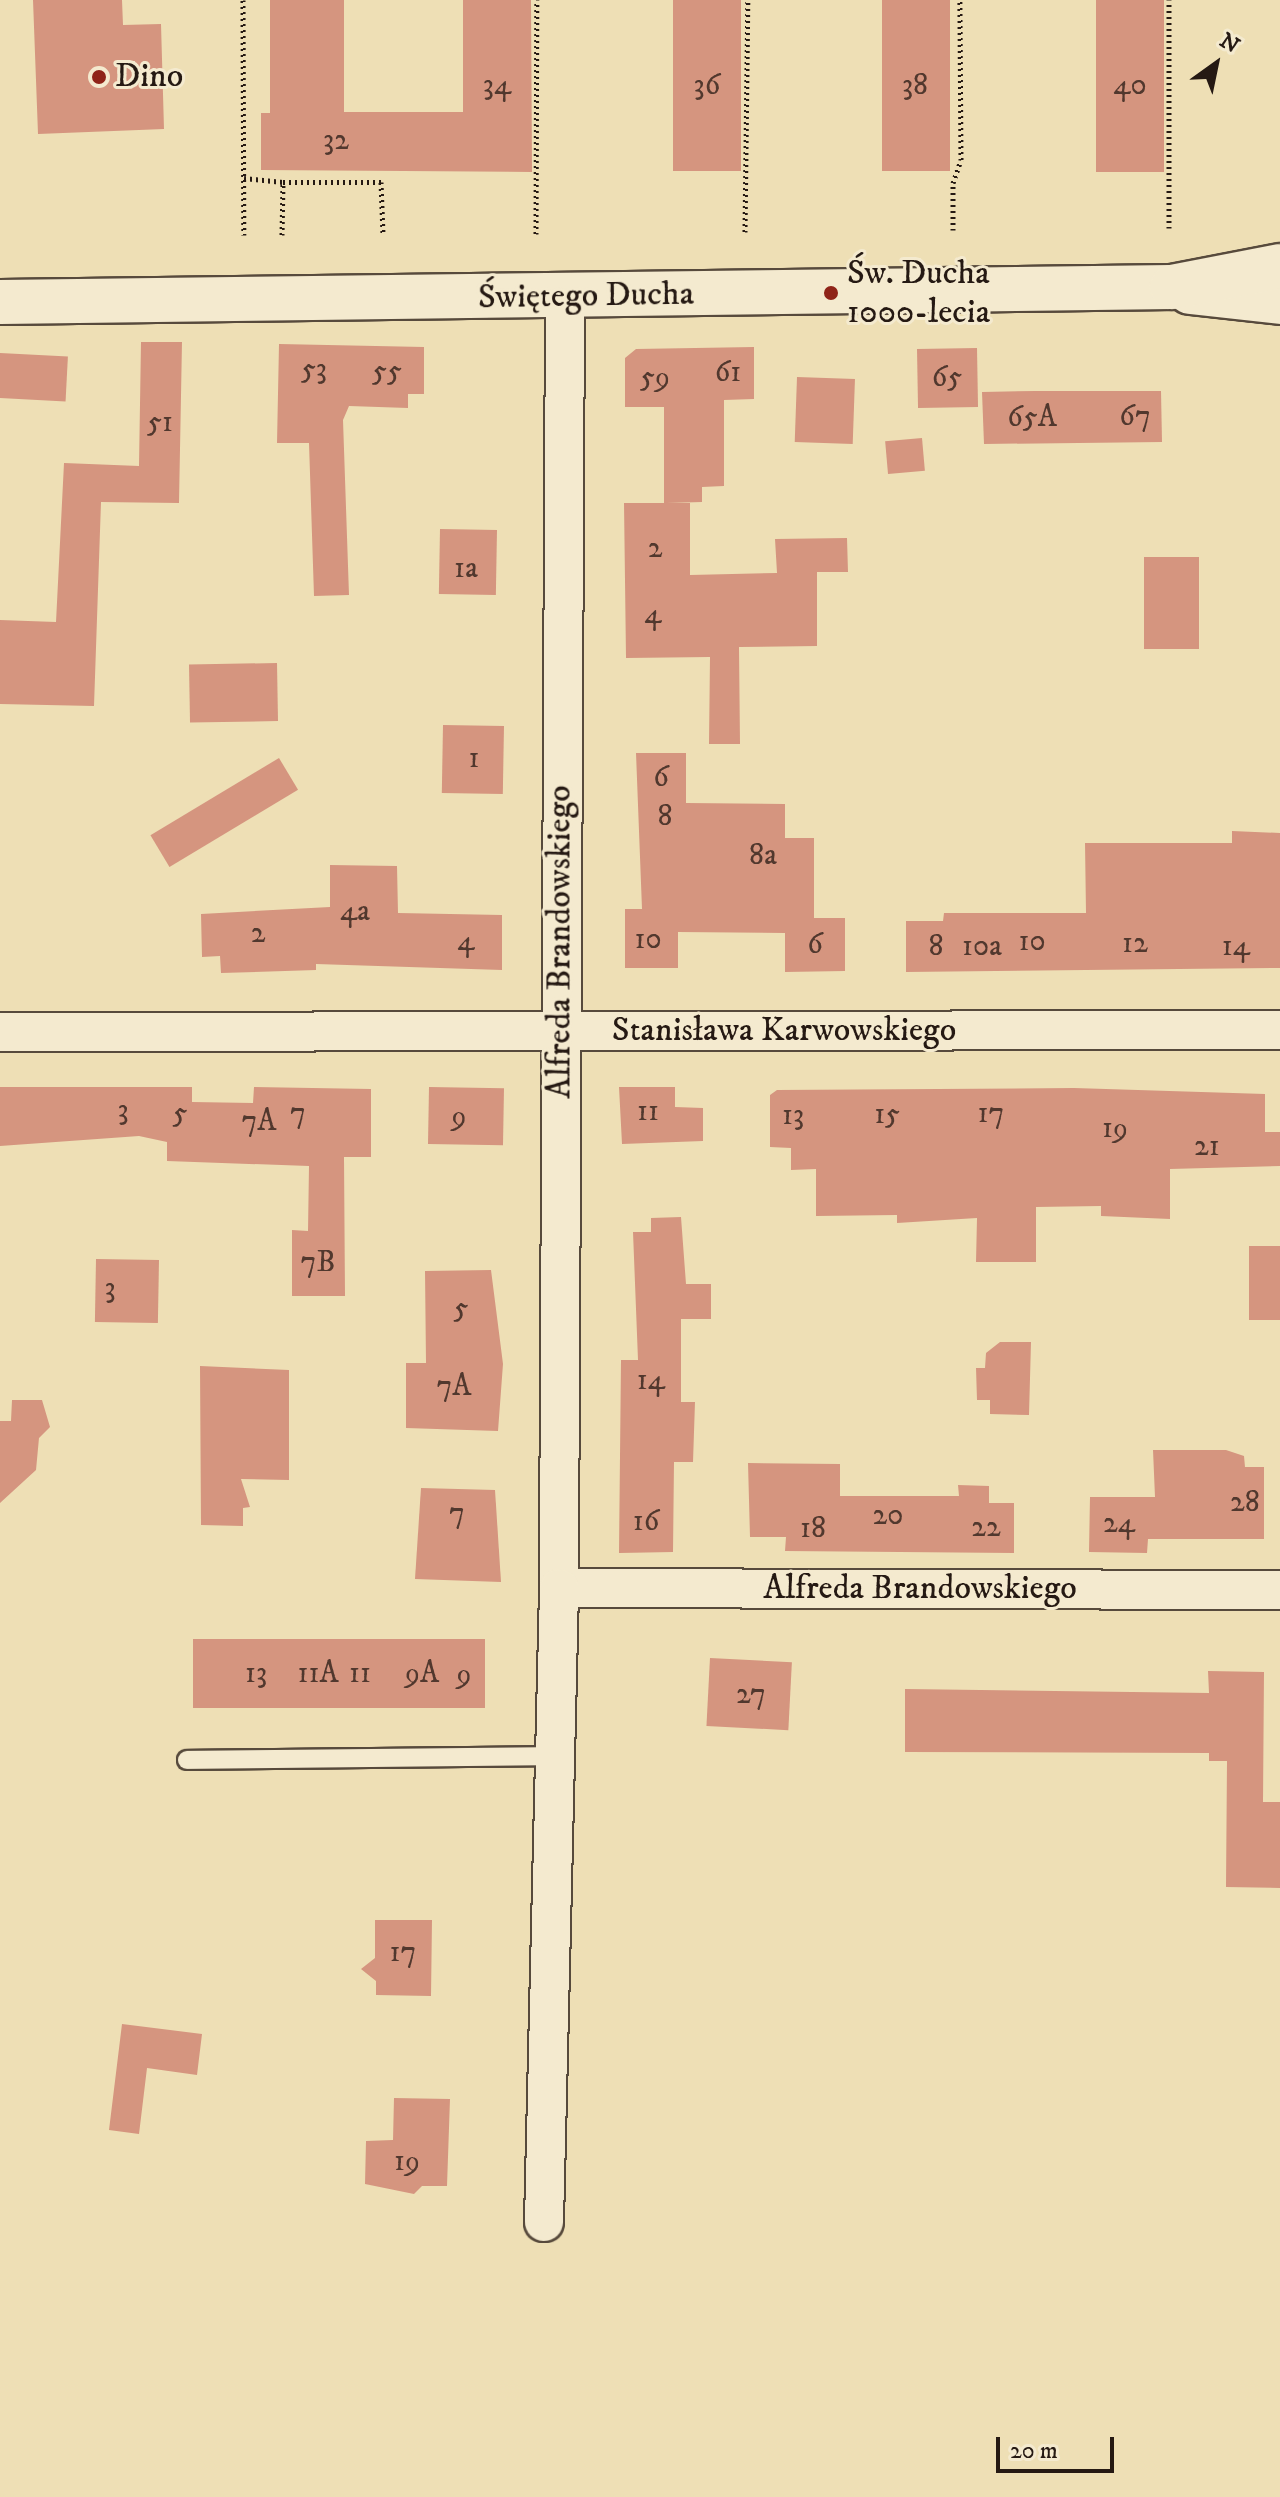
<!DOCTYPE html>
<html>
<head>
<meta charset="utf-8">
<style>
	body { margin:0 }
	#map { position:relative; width:1280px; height:2497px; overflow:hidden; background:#eedfb5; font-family:"IM FELL DW Pica",serif }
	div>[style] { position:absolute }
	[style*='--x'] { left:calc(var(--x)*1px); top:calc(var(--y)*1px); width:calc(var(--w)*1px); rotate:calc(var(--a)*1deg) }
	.building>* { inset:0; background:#d5957f; transform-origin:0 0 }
	.path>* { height:5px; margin-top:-2.5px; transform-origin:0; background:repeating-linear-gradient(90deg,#251913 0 2px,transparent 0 6px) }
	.roads { filter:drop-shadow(2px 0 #574a3c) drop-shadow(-2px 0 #574a3c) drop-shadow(0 2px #574a3c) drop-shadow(0 -2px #574a3c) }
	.lane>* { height:18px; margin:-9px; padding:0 9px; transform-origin:9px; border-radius:9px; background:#f4eacf }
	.street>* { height:38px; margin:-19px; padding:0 19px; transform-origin:19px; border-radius:19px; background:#f4eacf }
	.secondary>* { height:44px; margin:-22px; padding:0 22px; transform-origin:22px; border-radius:22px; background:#f4eacf }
	.dots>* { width:22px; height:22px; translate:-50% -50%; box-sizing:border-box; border:4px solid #f4eacf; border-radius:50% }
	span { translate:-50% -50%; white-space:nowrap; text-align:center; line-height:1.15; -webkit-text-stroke:6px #f4eacf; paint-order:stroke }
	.number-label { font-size:30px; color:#51382e }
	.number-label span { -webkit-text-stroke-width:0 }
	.poi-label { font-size:34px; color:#251913 }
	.left { translate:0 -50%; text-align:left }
	.street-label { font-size:34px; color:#251913 }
	.north { position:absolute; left:1176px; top:24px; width:80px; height:80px; -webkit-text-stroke:6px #f4eacf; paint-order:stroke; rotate:33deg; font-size:22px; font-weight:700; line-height:32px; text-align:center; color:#251913 }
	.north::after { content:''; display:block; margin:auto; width:28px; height:36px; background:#251913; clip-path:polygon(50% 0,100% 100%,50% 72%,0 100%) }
	.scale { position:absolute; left:996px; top:2437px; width:118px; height:36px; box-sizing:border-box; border:4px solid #251913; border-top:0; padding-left:10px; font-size:24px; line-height:28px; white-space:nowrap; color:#251913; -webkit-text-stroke:6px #f4eacf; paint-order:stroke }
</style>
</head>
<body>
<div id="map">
	<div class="building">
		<i style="clip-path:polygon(33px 0,122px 0,123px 25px,161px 24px,164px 129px,38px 134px)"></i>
		<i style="clip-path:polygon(270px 0,344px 0,344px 112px,463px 112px,463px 0,531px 0,532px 172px,261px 170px,261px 113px,270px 113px)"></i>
		<i style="left:673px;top:0;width:68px;height:171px"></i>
		<i style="left:882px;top:0;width:68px;height:171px"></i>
		<i style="left:1096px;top:0;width:68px;height:172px"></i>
		<i style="clip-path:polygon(141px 342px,182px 342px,179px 503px,101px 502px,94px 706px,0 704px,0 620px,56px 622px,64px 463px,139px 466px)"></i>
		<i style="clip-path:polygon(279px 344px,424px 347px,424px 394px,408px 394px,408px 408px,349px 406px,343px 420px,349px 595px,314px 596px,309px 443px,277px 443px)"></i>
		<i style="clip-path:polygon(754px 347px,754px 399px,724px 400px,724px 486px,702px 487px,702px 502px,667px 503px,690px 503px,690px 575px,777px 573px,775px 539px,847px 538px,848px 572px,817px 572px,817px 646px,739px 647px,740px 744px,709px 744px,710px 657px,626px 658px,624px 503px,664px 503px,664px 407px,625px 407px,625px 358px,636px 349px)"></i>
		<i style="left:977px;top:348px;width:59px;height:60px;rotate:89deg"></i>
		<i style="left:0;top:353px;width:68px;height:45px;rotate:3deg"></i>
		<i style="left:797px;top:377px;width:58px;height:65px;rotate:2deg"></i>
		<i style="clip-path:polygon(1035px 391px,1161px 391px,1162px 442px,984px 444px,982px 392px)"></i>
		<i style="left:922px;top:438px;width:33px;height:37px;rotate:85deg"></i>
		<i style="left:440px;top:529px;width:57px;height:65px;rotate:1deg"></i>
		<i style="left:1144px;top:557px;width:55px;height:92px"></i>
		<i style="left:277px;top:663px;width:58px;height:88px;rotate:89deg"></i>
		<i style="left:443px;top:725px;width:61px;height:68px;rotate:1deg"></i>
		<i style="clip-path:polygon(636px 753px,686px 753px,686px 803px,785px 804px,785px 838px,814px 838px,814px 918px,845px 918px,845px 971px,785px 972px,785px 933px,678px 932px,678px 968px,625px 968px,625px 909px,642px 909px)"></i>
		<i style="left:279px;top:758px;width:37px;height:150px;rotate:59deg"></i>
		<i style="clip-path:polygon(1232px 831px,1280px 833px,1280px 968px,906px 972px,906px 921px,943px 921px,944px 913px,1086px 913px,1085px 843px,1232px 843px)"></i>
		<i style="clip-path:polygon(330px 865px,397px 866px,398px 913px,502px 915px,502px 970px,316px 964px,316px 970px,221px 973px,220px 956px,202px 957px,201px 914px,330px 907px)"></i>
		<i style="clip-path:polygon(0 1087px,192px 1087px,192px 1102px,253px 1103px,254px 1087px,371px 1089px,371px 1157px,344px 1157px,345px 1296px,292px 1296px,292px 1230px,308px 1231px,309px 1166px,167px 1161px,167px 1142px,139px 1136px,0 1146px)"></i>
		<i style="left:429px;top:1087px;width:75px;height:57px;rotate:1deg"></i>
		<i style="clip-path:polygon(619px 1087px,675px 1087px,675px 1107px,703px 1108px,703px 1141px,622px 1144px)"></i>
		<i style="clip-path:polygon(1074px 1088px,1265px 1094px,1265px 1132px,1280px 1132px,1280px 1166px,1170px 1169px,1170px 1219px,1101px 1216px,1101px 1206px,1036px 1207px,1036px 1262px,976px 1262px,977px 1218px,897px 1223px,897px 1215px,816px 1216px,816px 1169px,791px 1170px,791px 1148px,770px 1147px,770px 1095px,777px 1090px)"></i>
		<i style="clip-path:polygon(681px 1217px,686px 1284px,711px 1284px,711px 1319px,681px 1319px,681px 1402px,695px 1402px,693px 1462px,674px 1462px,673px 1552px,619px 1553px,621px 1360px,638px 1360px,633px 1232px,651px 1232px,651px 1218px)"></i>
		<i style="left:1249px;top:1246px;width:31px;height:74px"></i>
		<i style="left:96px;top:1259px;width:63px;height:63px;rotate:1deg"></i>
		<i style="clip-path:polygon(491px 1270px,503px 1364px,498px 1431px,406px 1428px,406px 1363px,426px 1363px,425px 1271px)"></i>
		<i style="clip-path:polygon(1000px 1342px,1031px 1342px,1029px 1415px,990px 1414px,990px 1400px,977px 1400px,976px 1368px,985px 1368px,986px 1353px)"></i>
		<i style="clip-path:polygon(200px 1366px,289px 1370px,289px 1480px,241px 1479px,250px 1507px,243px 1508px,243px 1526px,201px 1525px)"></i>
		<i style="clip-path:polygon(12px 1400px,42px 1400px,50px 1427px,39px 1438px,36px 1470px,0 1503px,0 1421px,11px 1421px)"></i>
		<i style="clip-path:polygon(1153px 1450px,1226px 1450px,1244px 1456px,1245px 1467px,1264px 1467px,1264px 1539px,1148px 1539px,1147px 1553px,1089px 1552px,1090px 1497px,1155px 1497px)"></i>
		<i style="clip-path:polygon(748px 1463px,840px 1464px,840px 1496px,959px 1496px,958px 1485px,989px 1486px,989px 1503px,1014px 1503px,1014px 1553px,785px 1551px,786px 1537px,750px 1537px)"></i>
		<i style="clip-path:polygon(421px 1488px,495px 1490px,501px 1582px,415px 1579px)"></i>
		<i style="left:193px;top:1639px;width:292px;height:69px"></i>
		<i style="left:710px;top:1658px;width:82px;height:68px;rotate:3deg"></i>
		<i style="clip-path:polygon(1208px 1671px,1264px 1672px,1263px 1802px,1280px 1802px,1280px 1888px,1226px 1887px,1227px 1761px,1209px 1761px,1209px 1753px,905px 1752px,905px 1689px,1209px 1693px)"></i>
		<i style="clip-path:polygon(375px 1920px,432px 1920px,431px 1996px,376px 1995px,376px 1981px,361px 1969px,375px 1958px)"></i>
		<i style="clip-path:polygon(122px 2024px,202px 2034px,197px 2075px,147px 2068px,139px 2134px,109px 2130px)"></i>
		<i style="clip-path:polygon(394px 2098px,450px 2099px,447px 2186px,422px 2186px,414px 2194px,365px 2184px,366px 2141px,393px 2140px)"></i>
	</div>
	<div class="path">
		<i style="--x:243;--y:0;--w:235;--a:89.8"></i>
		<i style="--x:244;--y:178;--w:39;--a:6"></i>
		<i style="--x:1169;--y:228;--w:228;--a:-90"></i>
		<i style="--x:953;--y:230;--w:47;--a:-90"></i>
		<i style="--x:953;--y:183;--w:24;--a:-71"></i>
		<i style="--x:961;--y:160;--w:160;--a:-90.4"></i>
		<i style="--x:745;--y:232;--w:232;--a:-89.3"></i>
		<i style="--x:536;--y:234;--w:234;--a:-89.8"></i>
		<i style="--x:282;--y:235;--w:53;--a:-88.9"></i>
		<i style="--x:283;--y:182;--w:98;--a:0"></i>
		<i style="--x:381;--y:182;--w:53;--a:87.8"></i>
	</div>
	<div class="roads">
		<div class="lane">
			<i style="--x:187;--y:1760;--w:368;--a:-0.6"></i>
		</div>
		<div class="street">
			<i style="--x:565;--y:296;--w:1292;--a:90.27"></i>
			<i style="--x:559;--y:1588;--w:721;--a:0.16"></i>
			<i style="--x:0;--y:1032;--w:1280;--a:-0.09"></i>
			<i style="--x:544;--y:2222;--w:634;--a:-88.64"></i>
		</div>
		<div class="secondary">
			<i style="--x:1190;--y:292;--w:91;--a:6.3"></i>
			<i style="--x:0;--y:302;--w:1172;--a:-0.73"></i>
			<i style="--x:1172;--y:287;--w:110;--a:-11"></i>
		</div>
	</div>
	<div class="dots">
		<i style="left:99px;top:77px;background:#8f2418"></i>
		<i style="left:831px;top:293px;background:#8f2418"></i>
	</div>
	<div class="number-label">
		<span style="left:497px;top:86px">34</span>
		<span style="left:707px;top:86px">36</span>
		<span style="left:915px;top:86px">38</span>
		<span style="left:1130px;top:86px">40</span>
		<span style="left:336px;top:141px">32</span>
		<span style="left:314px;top:370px">53</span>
		<span style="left:387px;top:372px">55</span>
		<span style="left:728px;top:373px">61</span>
		<span style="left:655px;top:378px">59</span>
		<span style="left:947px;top:378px">65</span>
		<span style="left:1135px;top:417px">67</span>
		<span style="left:1032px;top:418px">65A</span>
		<span style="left:160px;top:423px">51</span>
		<span style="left:655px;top:549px">2</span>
		<span style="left:466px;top:569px">1a</span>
		<span style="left:653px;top:615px">4</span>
		<span style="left:474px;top:759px">1</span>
		<span style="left:661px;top:778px">6</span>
		<span style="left:665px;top:817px">8</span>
		<span style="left:763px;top:856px">8a</span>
		<span style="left:355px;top:912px">4a</span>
		<span style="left:258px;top:934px">2</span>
		<span style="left:648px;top:940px">10</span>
		<span style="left:466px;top:942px">4</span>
		<span style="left:1032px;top:942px">10</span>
		<span style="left:1135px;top:944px">12</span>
		<span style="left:815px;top:945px">6</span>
		<span style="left:936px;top:947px">8</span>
		<span style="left:982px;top:947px">10a</span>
		<span style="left:1236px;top:947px">14</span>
		<span style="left:123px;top:1111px">3</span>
		<span style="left:648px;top:1112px">11</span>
		<span style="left:180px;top:1114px">5</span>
		<span style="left:298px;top:1114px">7</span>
		<span style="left:991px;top:1114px">17</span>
		<span style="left:887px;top:1115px">15</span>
		<span style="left:793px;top:1116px">13</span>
		<span style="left:459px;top:1117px">9</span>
		<span style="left:259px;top:1122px">7A</span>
		<span style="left:1115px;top:1129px">19</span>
		<span style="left:1207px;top:1147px">21</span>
		<span style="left:318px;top:1263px">7B</span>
		<span style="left:110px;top:1289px">3</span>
		<span style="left:461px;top:1309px">5</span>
		<span style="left:651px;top:1381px">14</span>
		<span style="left:454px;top:1387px">7A</span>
		<span style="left:1245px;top:1503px">28</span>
		<span style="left:457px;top:1514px">7</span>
		<span style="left:888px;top:1516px">20</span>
		<span style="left:646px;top:1522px">16</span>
		<span style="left:1119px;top:1524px">24</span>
		<span style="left:986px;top:1528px">22</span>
		<span style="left:813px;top:1529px">18</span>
		<span style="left:256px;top:1674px">13</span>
		<span style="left:318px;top:1674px">11A</span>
		<span style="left:360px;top:1674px">11</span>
		<span style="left:422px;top:1674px">9A</span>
		<span style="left:464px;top:1675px">9</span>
		<span style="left:751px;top:1695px">27</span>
		<span style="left:403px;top:1953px">17</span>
		<span style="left:407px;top:2162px">19</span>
	</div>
	<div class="poi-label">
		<span class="left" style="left:115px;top:77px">Dino</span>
		<span class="left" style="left:847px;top:293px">Św. Ducha<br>1000-lecia</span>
	</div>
	<div class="street-label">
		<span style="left:586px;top:296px;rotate:-1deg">Świętego Ducha</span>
		<span style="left:560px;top:942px;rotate:-90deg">Alfreda Brandowskiego</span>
		<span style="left:784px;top:1031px">Stanisława Karwowskiego</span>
		<span style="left:920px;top:1589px">Alfreda Brandowskiego</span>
	</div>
	<div class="north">N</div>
	<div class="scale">20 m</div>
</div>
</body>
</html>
